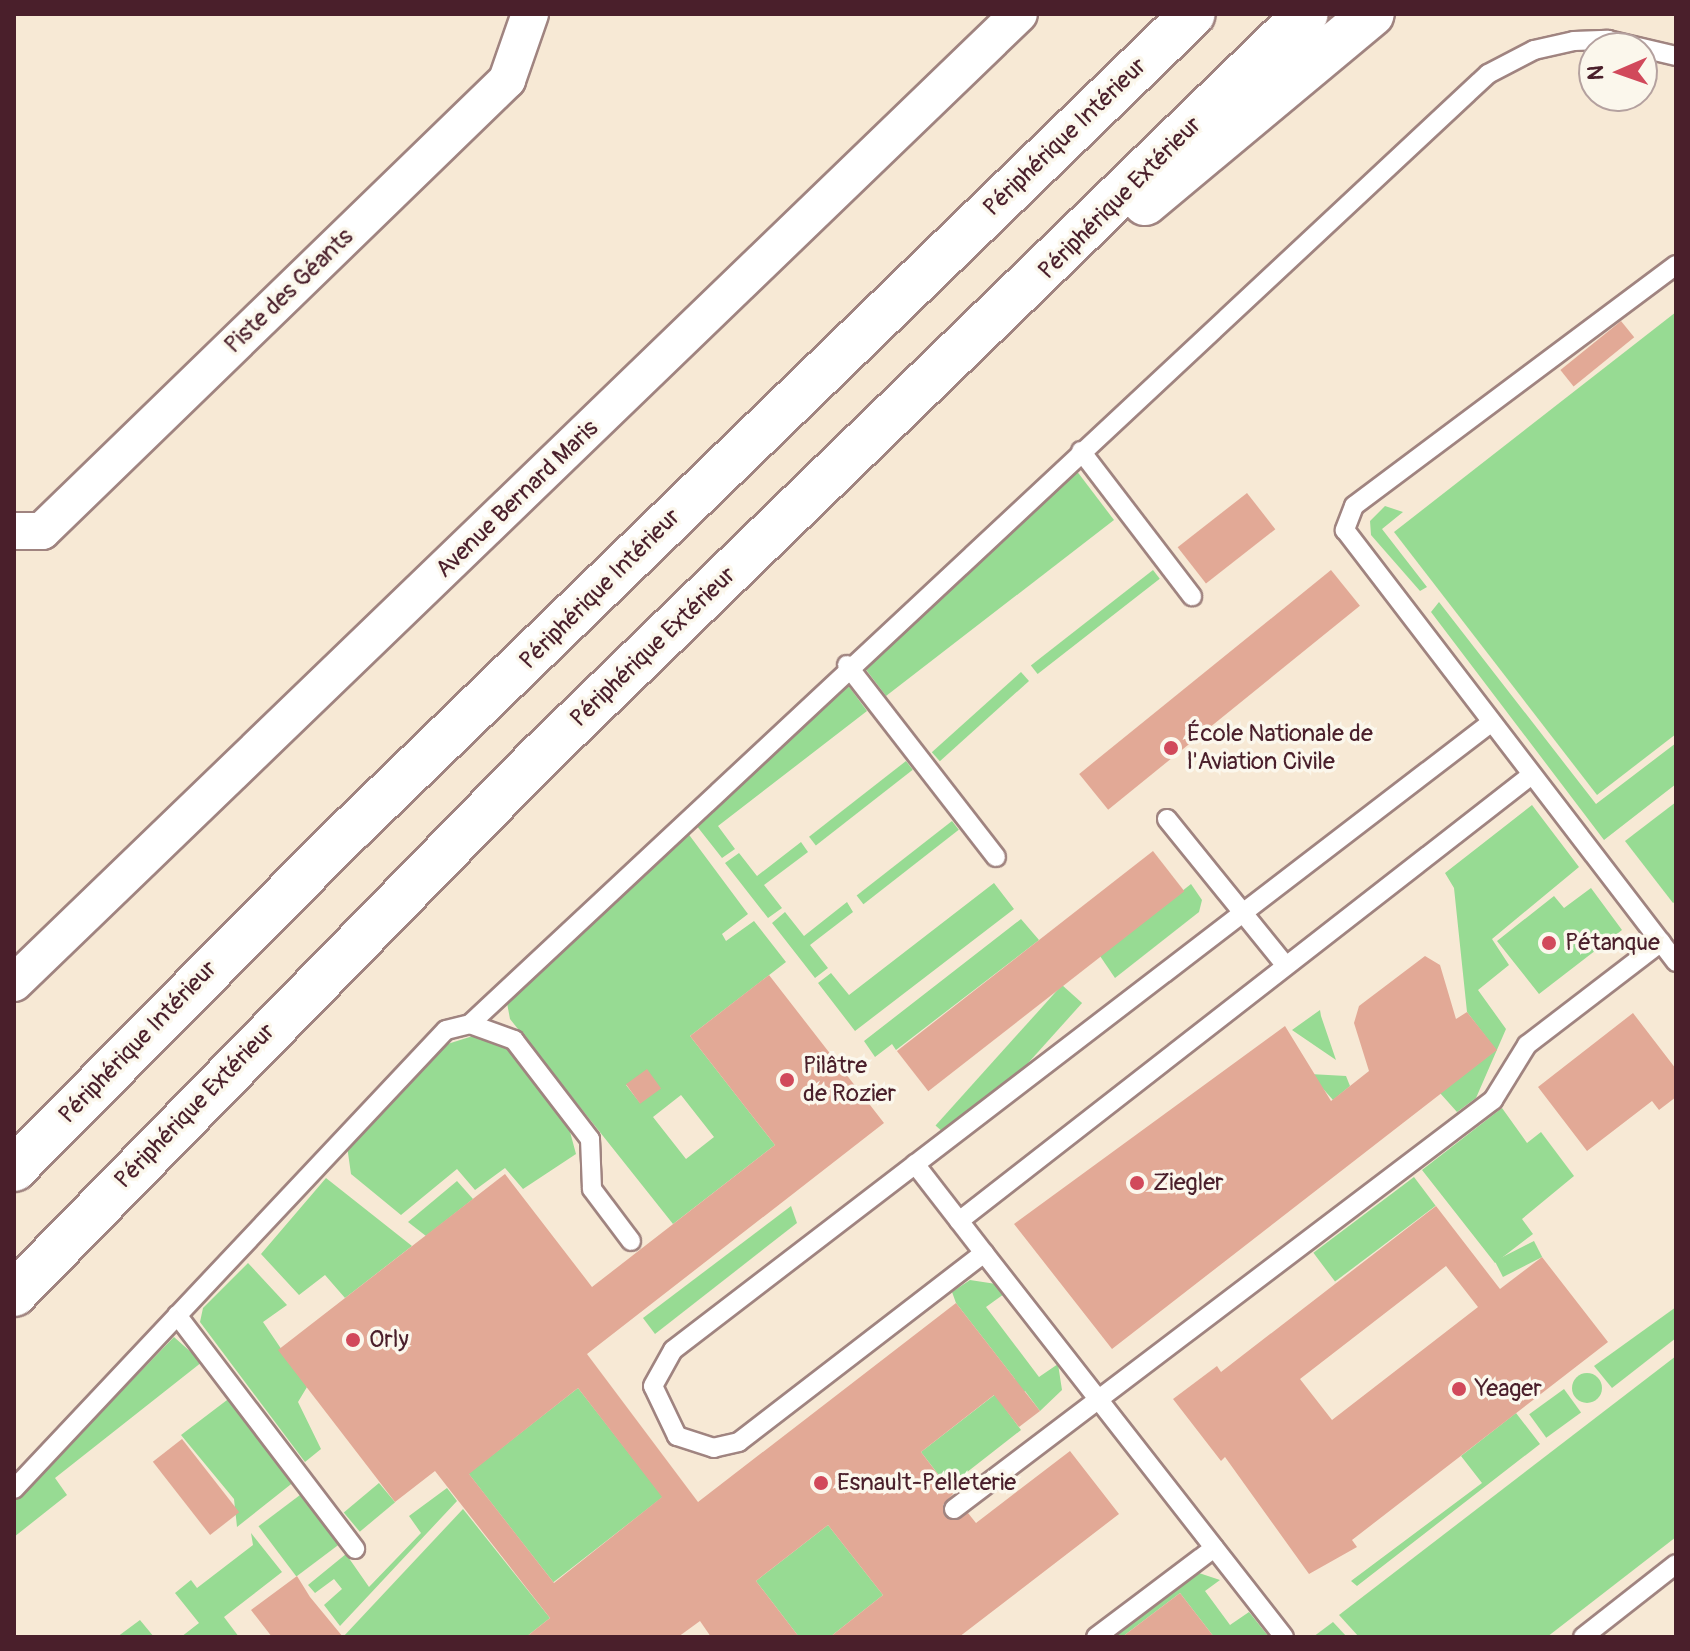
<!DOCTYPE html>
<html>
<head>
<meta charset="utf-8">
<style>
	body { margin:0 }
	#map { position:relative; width:1690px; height:1651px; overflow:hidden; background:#f7e9d5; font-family:Pangolin,sans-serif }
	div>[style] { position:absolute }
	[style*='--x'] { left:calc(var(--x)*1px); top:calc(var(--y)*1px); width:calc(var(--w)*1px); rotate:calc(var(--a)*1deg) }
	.green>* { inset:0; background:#97db93; transform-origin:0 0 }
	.round { border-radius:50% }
	.building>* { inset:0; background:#e2a996; transform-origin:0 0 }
	.roads { filter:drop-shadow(2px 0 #a08480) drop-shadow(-2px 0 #a08480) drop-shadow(0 2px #a08480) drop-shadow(0 -2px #a08480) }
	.lane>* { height:18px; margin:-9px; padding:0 9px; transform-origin:9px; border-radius:9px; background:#fff }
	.street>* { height:36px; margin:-18px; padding:0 18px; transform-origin:18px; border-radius:18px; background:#fff }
	.highway>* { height:44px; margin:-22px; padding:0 22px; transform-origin:22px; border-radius:22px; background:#fff }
	.dots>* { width:22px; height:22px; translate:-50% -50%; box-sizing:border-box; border:4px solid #fbf7ec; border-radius:50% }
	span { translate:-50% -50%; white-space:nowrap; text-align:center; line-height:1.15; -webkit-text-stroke:7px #fbf7ec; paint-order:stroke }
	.street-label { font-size:24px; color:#4a1f2b }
	.poi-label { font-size:24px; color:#4a1f2b }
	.left { translate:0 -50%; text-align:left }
	.frame { position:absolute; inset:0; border:16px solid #4a1f2b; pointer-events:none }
	.north { position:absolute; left:1578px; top:32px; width:80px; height:80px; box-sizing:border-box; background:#fbf7ec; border:2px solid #b4a19f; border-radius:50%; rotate:268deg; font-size:22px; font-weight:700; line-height:32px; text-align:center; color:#4a1f2b }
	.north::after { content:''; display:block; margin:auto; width:28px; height:36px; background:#d1495b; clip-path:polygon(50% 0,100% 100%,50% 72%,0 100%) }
</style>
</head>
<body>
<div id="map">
	<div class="green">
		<i style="clip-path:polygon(1676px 312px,1676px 734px,1597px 795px,1394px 532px)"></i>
		<i style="clip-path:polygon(1076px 470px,1114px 520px,886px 696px,864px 667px)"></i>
		<i style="clip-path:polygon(1385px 506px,1403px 512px,1382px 529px,1427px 587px,1420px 591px,1371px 535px,1370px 521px)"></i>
		<i style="left:1153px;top:570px;width:11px;height:155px;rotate:52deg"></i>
		<i style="clip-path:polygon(1439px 602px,1596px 804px,1676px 743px,1676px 784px,1604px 840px,1431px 612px)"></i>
		<i style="left:1021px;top:672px;width:12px;height:120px;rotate:48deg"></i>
		<i style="clip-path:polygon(847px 684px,867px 711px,718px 826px,735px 849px,722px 858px,696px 825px)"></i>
		<i style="left:906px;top:761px;width:11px;height:123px;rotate:52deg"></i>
		<i style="clip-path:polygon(1676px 802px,1676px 901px,1673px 903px,1625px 841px)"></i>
		<i style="clip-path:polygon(1532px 805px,1579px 867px,1492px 939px,1509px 965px,1478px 990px,1506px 1029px,1476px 1098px,1457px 1112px,1440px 1093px,1496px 1050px,1467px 1012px,1454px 888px,1445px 873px)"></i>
		<i style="left:952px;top:821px;width:11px;height:121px;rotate:52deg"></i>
		<i style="clip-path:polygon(evenodd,687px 832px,748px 914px,722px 934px,726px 941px,754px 921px,786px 962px,690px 1036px,775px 1145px,673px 1224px,510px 1019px,507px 1003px,687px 832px,626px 1085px,660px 1088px,640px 1103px,626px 1085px,687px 832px,681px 1095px,714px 1137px,686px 1159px,653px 1117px,681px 1095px)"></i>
		<i style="clip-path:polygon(801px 842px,808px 852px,764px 885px,782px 908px,768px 918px,725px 863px,739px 853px,757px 876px)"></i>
		<i style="clip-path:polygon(994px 883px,1014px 909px,855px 1031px,818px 983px,831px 973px,849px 995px)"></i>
		<i style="clip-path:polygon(1191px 884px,1202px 900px,1199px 912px,1115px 978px,1100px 956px)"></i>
		<i style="clip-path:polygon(1591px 888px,1622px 930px,1539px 994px,1497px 941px,1554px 896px,1564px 908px)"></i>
		<i style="clip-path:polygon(847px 902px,853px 912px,810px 945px,828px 968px,815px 978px,772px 923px,785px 912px,804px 936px)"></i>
		<i style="clip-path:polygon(1021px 919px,1039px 940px,896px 1050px,892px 1044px,875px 1057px,864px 1041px)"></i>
		<i style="left:1062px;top:985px;width:27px;height:189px;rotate:42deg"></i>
		<i style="clip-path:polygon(1320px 1010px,1321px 1016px,1336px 1060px,1292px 1030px)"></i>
		<i style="clip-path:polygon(476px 1035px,512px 1051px,569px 1128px,576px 1154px,523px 1189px,505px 1168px,475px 1190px,457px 1169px,401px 1215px,351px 1174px,347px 1146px,438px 1047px)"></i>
		<i style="clip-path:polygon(1310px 1074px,1346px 1076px,1350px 1086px,1333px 1100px)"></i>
		<i style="clip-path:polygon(1502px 1108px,1527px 1143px,1541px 1132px,1574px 1176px,1522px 1219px,1533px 1234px,1495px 1263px,1422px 1170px)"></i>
		<i style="left:1414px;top:1177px;width:36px;height:126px;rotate:53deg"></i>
		<i style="clip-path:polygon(326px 1178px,412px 1246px,345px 1298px,325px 1275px,299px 1295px,261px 1254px)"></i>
		<i style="clip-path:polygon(457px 1181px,473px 1199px,426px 1236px,408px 1222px)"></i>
		<i style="clip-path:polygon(791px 1206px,797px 1223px,655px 1334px,643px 1318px)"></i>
		<i style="left:1534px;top:1241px;width:18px;height:44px;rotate:63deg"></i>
		<i style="clip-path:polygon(248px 1263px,287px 1305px,263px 1322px,307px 1387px,298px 1402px,321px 1449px,305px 1462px,200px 1322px,203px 1308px)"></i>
		<i style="clip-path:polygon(970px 1280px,996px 1284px,1004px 1294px,986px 1307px,1039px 1377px,1058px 1364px,1062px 1390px,1040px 1411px,1025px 1391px,1004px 1407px,1021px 1430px,948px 1487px,921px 1452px,1015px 1379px,956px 1303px,952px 1292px)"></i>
		<i style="clip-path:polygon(1676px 1307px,1676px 1338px,1612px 1388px,1594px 1366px)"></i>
		<i style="clip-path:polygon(174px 1337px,202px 1362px,55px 1478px,67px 1495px,14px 1537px,14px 1502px)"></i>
		<i style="clip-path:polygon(1676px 1356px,1676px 1537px,1547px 1637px,1359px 1637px,1339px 1615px)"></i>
		<i class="round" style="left:1572px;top:1373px;width:30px;height:30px"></i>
		<i style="left:578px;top:1388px;width:138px;height:139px;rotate:52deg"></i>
		<i style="left:1564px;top:1389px;width:29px;height:43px;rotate:54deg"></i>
		<i style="clip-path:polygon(231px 1397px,295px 1481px,237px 1527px,234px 1499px,181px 1435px)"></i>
		<i style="clip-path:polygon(1516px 1413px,1540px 1444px,1357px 1586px,1351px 1581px,1482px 1483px,1461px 1456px)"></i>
		<i style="left:379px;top:1483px;width:25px;height:46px;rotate:50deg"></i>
		<i style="clip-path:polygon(447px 1488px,457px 1501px,340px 1626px,324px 1605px,342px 1589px,334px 1579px,315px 1593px,308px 1585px,346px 1554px,369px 1587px,421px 1533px,409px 1516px)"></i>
		<i style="left:304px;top:1492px;width:63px;height:57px;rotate:53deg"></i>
		<i style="clip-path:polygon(463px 1509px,550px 1618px,526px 1637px,343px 1637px)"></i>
		<i style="clip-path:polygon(828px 1525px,883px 1595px,830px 1637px,799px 1637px,756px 1581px)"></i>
		<i style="clip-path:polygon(251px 1533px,282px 1572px,224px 1617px,239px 1637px,181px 1637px,199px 1623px,175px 1593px,191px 1580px,197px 1588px,253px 1545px)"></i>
		<i style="clip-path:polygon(1193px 1571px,1220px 1580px,1205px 1591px,1230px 1625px,1249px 1612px,1269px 1637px,1214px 1637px,1180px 1593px,1122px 1637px,1102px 1637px)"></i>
		<i style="clip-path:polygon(140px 1620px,154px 1637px,117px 1637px)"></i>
		<i style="clip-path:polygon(1333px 1622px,1347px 1637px,1313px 1637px)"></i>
	</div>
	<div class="building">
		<i style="left:1621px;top:321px;width:21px;height:78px;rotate:51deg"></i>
		<i style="left:1247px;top:493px;width:46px;height:88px;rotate:52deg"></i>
		<i style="left:1331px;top:570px;width:46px;height:324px;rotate:51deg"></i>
		<i style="left:1153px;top:851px;width:51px;height:325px;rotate:52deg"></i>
		<i style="clip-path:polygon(1425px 956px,1440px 965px,1456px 1019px,1467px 1012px,1497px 1050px,1112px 1349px,1014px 1224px,1285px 1026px,1331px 1101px,1369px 1071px,1354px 1023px,1359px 1006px)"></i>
		<i style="clip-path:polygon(evenodd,769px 975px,884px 1123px,587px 1354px,698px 1502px,956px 1303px,1040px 1411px,1019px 1427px,994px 1395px,921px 1452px,953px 1494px,943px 1505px,945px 1517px,968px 1513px,976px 1523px,1070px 1451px,1119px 1514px,959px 1637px,830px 1637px,883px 1595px,828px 1525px,756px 1581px,799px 1637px,711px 1637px,700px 1621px,678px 1637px,526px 1637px,550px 1618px,435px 1471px,395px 1502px,278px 1350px,505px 1174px,592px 1287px,775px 1145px,690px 1036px,769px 975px,578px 1388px,662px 1497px,554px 1583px,469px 1474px,578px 1388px)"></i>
		<i style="clip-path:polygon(1633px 1013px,1676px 1069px,1676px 1097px,1659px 1110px,1652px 1101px,1587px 1151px,1538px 1087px)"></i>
		<i style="left:647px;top:1069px;width:24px;height:26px;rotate:54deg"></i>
		<i style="clip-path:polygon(evenodd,1436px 1206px,1500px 1289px,1542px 1257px,1608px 1342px,1352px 1540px,1357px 1547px,1309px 1574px,1225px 1457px,1221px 1461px,1173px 1399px,1217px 1366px,1221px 1372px,1436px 1206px,1446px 1266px,1478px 1307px,1332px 1420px,1300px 1379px,1446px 1266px)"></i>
		<i style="left:182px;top:1439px;width:93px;height:37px;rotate:52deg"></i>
		<i style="clip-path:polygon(297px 1576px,310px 1597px,343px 1637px,272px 1637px,251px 1610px)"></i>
		<i style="clip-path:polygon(1180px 1593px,1214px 1637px,1122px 1637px)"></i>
	</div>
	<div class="roads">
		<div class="lane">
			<i style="--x:1676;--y:265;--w:402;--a:143.2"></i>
			<i style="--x:1354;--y:506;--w:26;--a:111"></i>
			<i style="--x:1345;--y:530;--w:544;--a:52.54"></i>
			<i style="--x:1081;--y:451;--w:183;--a:52.6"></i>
			<i style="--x:847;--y:665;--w:243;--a:52.2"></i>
			<i style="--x:1167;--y:819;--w:189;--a:51"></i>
			<i style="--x:470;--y:1024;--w:1392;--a:-43.02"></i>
			<i style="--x:1488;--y:74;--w:52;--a:-27.6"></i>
			<i style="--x:1534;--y:50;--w:41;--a:-12.7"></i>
			<i style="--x:1574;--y:41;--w:34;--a:-2"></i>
			<i style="--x:1608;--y:40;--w:70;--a:13.2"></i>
			<i style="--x:915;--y:1164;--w:113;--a:52.2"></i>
			<i style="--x:984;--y:1253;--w:309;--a:142.4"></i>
			<i style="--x:739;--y:1442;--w:26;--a:167"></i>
			<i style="--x:714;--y:1448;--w:39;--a:-162"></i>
			<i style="--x:677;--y:1436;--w:55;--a:-115.6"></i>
			<i style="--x:653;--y:1386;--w:41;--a:-60.9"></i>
			<i style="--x:673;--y:1350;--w:1028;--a:-37.49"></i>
			<i style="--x:959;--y:1221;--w:723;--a:-37.92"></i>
			<i style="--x:984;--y:1253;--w:487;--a:52"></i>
			<i style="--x:177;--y:1315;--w:294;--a:52.7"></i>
			<i style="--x:14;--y:1489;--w:630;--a:-46.74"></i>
			<i style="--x:446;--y:1030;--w:25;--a:-14"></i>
			<i style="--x:470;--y:1024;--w:47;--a:20"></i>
			<i style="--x:514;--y:1040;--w:125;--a:52.5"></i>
			<i style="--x:590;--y:1139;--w:50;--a:87.7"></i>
			<i style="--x:592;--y:1189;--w:65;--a:53.1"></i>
			<i style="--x:954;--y:1509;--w:677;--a:-37.19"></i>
			<i style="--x:1493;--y:1100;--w:65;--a:-58.3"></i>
			<i style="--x:1527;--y:1045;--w:169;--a:-37.5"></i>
			<i style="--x:1096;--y:1637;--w:148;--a:-37"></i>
			<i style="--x:1583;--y:1637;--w:118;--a:-38.1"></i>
		</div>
		<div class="street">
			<i style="--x:14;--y:531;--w:28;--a:0"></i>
			<i style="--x:42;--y:531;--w:648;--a:-44.12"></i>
			<i style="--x:507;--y:80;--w:70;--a:-70.8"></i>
			<i style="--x:14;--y:983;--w:1396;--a:-43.96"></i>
		</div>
		<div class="highway">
			<i style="--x:1145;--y:203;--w:295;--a:-39.8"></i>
			<i style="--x:14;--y:1169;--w:480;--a:-45.3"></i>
			<i style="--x:352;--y:828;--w:1170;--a:-44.07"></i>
			<i style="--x:14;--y:1294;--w:752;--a:-45.65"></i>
			<i style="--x:540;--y:756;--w:1066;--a:-44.09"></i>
		</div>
	</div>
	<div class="dots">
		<i style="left:1171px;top:748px;background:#d1495b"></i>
		<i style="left:1549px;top:943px;background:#d1495b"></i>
		<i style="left:787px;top:1080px;background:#d1495b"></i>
		<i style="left:1137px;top:1183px;background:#d1495b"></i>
		<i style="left:353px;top:1340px;background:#d1495b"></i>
		<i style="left:1459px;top:1389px;background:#d1495b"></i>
		<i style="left:821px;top:1483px;background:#d1495b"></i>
	</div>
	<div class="street-label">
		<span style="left:1065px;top:137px;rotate:-44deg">Périphérique Intérieur</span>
		<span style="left:1120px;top:198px;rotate:-45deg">Périphérique Extérieur</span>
		<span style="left:289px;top:291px;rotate:-44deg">Piste des Géants</span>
		<span style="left:517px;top:499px;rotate:-44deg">Avenue Bernard Maris</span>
		<span style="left:600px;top:589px;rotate:-45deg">Périphérique Intérieur</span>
		<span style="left:653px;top:647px;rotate:-44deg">Périphérique Extérieur</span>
		<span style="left:138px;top:1042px;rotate:-46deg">Périphérique Intérieur</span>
		<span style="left:195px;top:1106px;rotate:-46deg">Périphérique Extérieur</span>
	</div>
	<div class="poi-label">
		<span class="left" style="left:1187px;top:748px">École Nationale de<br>l'Aviation Civile</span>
		<span class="left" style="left:1565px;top:943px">Pétanque</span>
		<span class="left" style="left:803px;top:1080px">Pilâtre<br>de Rozier</span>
		<span class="left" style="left:1153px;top:1183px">Ziegler</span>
		<span class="left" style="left:369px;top:1340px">Orly</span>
		<span class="left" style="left:1475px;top:1389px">Yeager</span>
		<span class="left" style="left:837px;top:1483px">Esnault-Pelleterie</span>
	</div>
	<div class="frame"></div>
	<div class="north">N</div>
</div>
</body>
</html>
